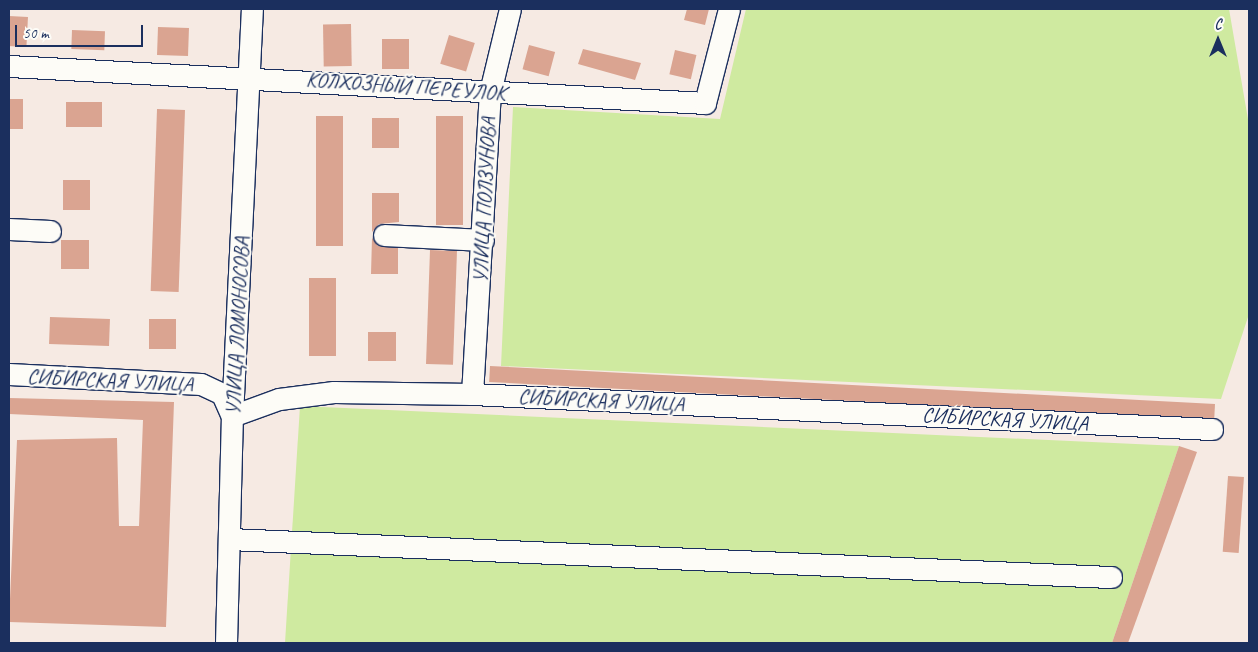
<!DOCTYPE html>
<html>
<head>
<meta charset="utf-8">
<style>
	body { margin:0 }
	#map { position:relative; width:1258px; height:652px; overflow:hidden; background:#f6eae3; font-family:Caveat,sans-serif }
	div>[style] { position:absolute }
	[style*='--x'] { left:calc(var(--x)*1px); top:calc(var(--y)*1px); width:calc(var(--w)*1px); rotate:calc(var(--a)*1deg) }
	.green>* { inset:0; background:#cfeaa0 }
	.building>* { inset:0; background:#daa491; transform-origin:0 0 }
	.roads { filter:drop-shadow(1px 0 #1b2f5e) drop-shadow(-1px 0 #1b2f5e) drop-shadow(0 1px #1b2f5e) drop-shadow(0 -1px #1b2f5e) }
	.minor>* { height:21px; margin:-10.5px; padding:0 10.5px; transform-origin:10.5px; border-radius:10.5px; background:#fdfcf7 }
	span { translate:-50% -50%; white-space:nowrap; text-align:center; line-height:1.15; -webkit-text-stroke:4px #fdfcf7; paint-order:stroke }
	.street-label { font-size:21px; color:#1b2f5e }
	.frame { position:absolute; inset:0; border:10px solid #1b2f5e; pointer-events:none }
	.north { position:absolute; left:1193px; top:15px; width:50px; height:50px; -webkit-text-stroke:4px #fdfcf7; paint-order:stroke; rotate:0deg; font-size:14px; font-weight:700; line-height:20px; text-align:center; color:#1b2f5e }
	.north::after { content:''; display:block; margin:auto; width:18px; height:22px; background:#1b2f5e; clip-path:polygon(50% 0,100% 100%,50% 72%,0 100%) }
	.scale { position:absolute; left:15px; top:25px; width:128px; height:22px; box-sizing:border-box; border:2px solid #1b2f5e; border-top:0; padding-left:6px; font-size:15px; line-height:18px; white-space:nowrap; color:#1b2f5e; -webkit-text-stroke:4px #fdfcf7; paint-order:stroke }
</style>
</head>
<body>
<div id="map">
	<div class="green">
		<i style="clip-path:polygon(746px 9px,1229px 9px,1249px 125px,1249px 314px,1221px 399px,501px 366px,513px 107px,720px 119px)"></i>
		<i style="clip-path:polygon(300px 406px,1179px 446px,1112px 643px,285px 643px)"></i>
	</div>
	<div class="building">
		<i style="clip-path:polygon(687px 9px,709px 9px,705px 25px,684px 20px)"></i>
		<i style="left:9px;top:16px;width:19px;height:30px;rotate:3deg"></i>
		<i style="left:351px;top:24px;width:42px;height:28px;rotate:89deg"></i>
		<i style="left:158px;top:27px;width:31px;height:28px;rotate:2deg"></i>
		<i style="left:72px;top:30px;width:33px;height:19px;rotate:2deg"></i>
		<i style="left:449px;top:35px;width:27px;height:30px;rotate:17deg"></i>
		<i style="left:409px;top:39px;width:30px;height:27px;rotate:90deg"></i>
		<i style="left:529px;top:45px;width:27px;height:25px;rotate:15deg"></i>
		<i style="clip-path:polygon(583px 49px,641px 63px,635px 80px,578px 64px)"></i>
		<i style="left:675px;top:50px;width:22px;height:25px;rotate:13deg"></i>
		<i style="left:9px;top:99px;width:14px;height:30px"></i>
		<i style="left:102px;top:102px;width:25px;height:36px;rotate:90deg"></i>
		<i style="left:185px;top:110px;width:182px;height:28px;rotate:92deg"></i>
		<i style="left:316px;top:116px;width:27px;height:130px"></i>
		<i style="left:436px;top:116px;width:27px;height:109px"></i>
		<i style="left:399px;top:118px;width:30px;height:27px;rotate:90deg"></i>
		<i style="left:90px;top:180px;width:30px;height:27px;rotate:90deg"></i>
		<i style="clip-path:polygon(372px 193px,399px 193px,399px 222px,379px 224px,372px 232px)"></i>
		<i style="clip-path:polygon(372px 238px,378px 246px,398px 248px,398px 274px,371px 274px)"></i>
		<i style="left:61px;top:240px;width:28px;height:29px"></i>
		<i style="left:430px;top:250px;width:27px;height:114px;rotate:2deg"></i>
		<i style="left:309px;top:278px;width:27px;height:78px"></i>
		<i style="left:50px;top:317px;width:60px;height:27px;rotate:2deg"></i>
		<i style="left:149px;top:319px;width:27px;height:30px"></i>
		<i style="left:368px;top:332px;width:28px;height:29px"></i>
		<i style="left:490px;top:366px;width:726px;height:16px;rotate:3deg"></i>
		<i style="clip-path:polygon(9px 398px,174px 402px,166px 627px,9px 622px,17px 440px,117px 438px,119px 526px,139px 526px,143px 420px,9px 414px)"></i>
		<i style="clip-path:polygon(1179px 446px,1197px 452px,1128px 643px,1112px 643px)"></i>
		<i style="left:1228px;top:476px;width:16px;height:76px;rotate:4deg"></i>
	</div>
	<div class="roads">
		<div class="minor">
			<i style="--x:9;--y:66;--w:697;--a:3.04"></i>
			<i style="--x:705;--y:103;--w:97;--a:-75.7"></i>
			<i style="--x:9;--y:229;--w:41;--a:2.8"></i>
			<i style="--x:384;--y:235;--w:99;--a:2.9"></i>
			<i style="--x:9;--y:374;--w:192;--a:3"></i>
			<i style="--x:201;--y:384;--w:23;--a:25"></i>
			<i style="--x:222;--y:394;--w:24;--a:66"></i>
			<i style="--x:232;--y:416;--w:50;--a:-19.9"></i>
			<i style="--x:279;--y:399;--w:55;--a:-7.3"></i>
			<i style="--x:334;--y:392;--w:138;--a:0.8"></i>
			<i style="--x:472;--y:394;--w:741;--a:2.71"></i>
			<i style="--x:472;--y:394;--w:303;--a:-86.6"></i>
			<i style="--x:490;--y:92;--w:85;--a:-76.5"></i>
			<i style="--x:229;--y:539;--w:883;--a:2.47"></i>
			<i style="--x:226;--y:643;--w:227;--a:-88.5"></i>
			<i style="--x:232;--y:416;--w:407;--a:-87.2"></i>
		</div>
	</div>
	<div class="street-label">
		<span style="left:406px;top:86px;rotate:4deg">КОЛХОЗНЫЙ ПЕРЕУЛОК</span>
		<span style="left:484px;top:200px;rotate:-87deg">УЛИЦА ПОЛЗУНОВА</span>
		<span style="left:237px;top:326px;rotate:-87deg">УЛИЦА ЛОМОНОСОВА</span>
		<span style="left:110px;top:380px;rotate:3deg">СИБИРСКАЯ УЛИЦА</span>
		<span style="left:601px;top:400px;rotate:3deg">СИБИРСКАЯ УЛИЦА</span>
		<span style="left:1005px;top:419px;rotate:3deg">СИБИРСКАЯ УЛИЦА</span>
	</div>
	<div class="frame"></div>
	<div class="north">С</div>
	<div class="scale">50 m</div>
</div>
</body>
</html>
